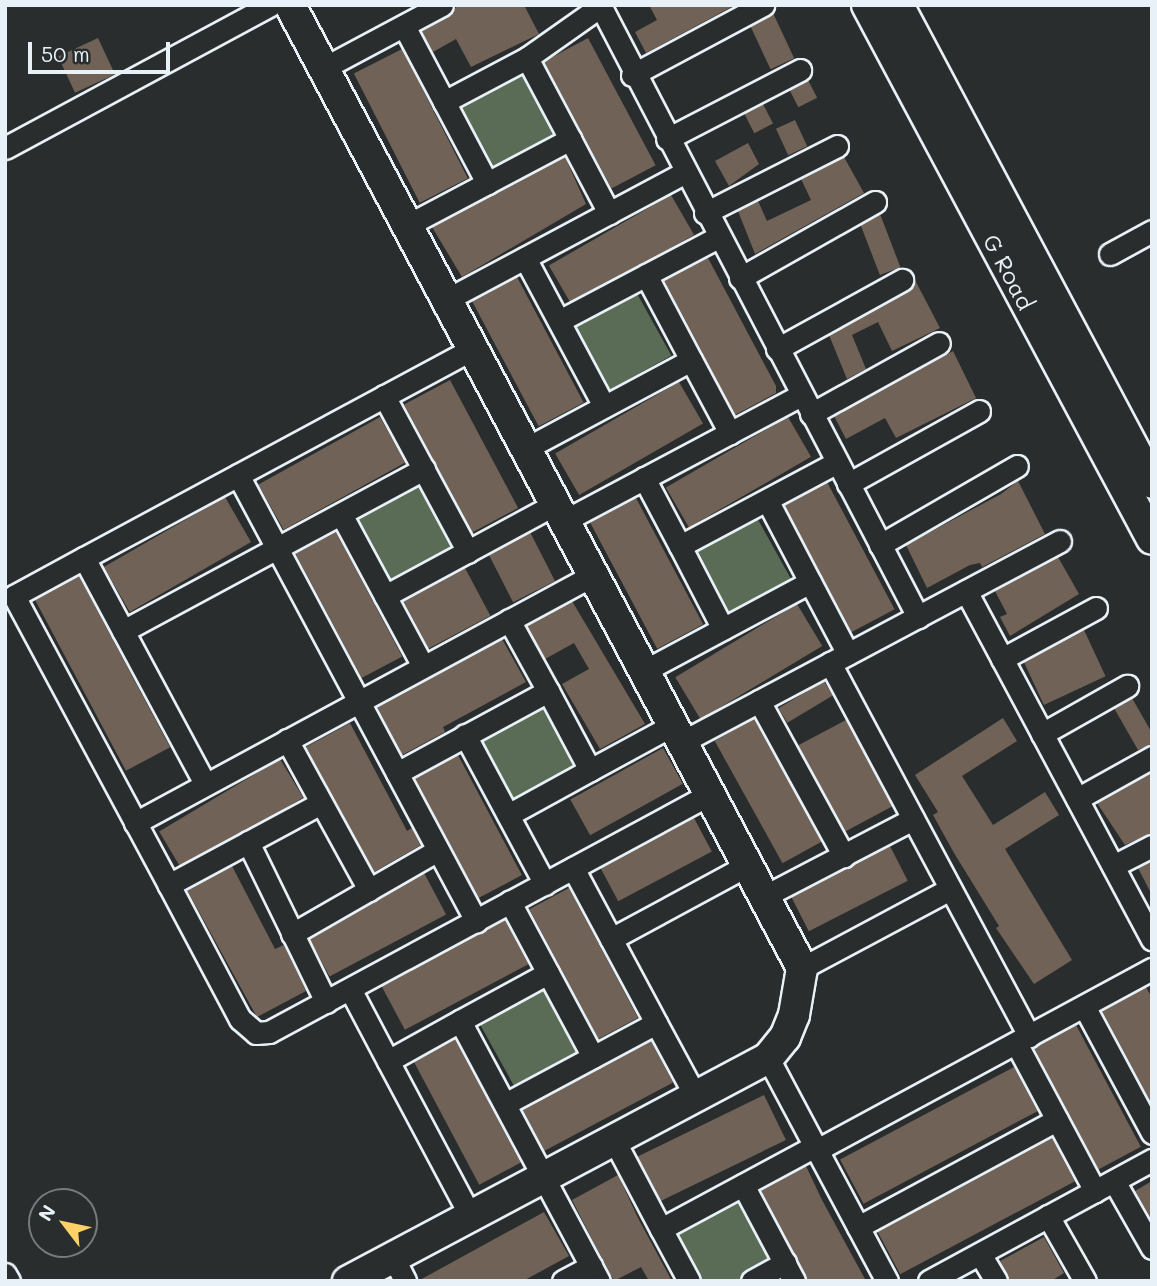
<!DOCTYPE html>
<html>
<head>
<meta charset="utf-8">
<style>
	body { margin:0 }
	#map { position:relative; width:1157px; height:1286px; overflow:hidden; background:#2a2d2e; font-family:Mali,sans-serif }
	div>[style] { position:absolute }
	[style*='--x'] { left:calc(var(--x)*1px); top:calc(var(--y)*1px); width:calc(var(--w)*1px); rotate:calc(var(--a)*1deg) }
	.green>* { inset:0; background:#5b6c56; transform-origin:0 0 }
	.building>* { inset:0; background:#706256; transform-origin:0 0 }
	.roads { filter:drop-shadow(2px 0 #e8f1f8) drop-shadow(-2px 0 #e8f1f8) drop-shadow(0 2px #e8f1f8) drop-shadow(0 -2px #e8f1f8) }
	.street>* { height:21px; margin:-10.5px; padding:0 10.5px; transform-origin:10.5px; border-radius:10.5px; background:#2a2d2e }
	.secondary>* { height:30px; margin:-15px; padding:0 15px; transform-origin:15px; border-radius:15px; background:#2a2d2e }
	span { translate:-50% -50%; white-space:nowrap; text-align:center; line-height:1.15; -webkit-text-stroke:7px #2a2d2e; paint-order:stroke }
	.street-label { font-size:23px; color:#e8f1f8 }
	.frame { position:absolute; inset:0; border:7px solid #e8f1f8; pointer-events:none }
	.north { position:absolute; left:28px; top:1188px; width:70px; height:70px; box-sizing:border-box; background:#2a2d2e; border:2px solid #767b7f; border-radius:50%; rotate:302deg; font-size:19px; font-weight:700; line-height:28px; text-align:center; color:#e8f1f8 }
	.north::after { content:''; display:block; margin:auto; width:24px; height:32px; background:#ffd166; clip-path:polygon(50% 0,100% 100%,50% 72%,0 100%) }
	.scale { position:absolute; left:28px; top:42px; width:142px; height:32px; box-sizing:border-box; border:4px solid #e8f1f8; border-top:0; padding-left:9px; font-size:21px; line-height:24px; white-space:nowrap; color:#e8f1f8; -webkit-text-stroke:5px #2a2d2e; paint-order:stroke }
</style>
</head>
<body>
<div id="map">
	<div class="green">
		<i style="left:521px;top:72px;width:75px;height:76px;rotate:61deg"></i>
		<i style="left:635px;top:290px;width:75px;height:76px;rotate:61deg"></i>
		<i style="left:420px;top:484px;width:75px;height:75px;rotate:61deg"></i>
		<i style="left:756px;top:516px;width:75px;height:76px;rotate:61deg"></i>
		<i style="left:543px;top:702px;width:76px;height:75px;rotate:61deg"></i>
		<i style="left:545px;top:987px;width:75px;height:75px;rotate:61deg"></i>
		<i style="clip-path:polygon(737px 1195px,774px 1261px,738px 1281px,699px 1281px,671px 1231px)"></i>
	</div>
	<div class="building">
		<i style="clip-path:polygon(458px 5px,524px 5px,539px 34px,471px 67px,456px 39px,433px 52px,421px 31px,449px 16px)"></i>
		<i style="clip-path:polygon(649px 5px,735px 5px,646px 53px,635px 32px,657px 20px)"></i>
		<i style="left:773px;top:13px;width:50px;height:26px;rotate:65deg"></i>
		<i style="left:98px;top:38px;width:40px;height:44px;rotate:65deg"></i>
		<i style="left:588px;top:38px;width:144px;height:50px;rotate:62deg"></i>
		<i style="left:402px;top:49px;width:145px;height:54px;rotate:63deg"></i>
		<i style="left:808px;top:80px;width:20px;height:21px;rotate:63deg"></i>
		<i style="left:763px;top:104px;width:22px;height:21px;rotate:63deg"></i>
		<i style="left:795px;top:120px;width:29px;height:21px;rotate:65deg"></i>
		<i style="clip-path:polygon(748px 143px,759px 164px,729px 186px,715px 161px)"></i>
		<i style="clip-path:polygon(565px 157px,586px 204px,462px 277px,432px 227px)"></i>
		<i style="clip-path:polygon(844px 157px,864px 193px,755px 254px,738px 211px,758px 201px,767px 221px,811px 200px,801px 179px)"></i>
		<i style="left:671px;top:195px;width:46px;height:141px;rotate:60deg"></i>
		<i style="left:880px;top:214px;width:57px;height:22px;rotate:69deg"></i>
		<i style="clip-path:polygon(708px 258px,776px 386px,776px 393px,735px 415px,664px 280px)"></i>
		<i style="left:517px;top:277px;width:142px;height:51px;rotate:62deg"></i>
		<i style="clip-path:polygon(915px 280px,940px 328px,892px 351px,878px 322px,852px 335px,866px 369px,847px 379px,829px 335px,908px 291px)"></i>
		<i style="clip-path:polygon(953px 351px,976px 398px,896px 438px,885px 418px,846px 439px,834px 416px)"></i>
		<i style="left:450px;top:380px;width:145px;height:52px;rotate:62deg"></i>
		<i style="left:679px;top:382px;width:48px;height:143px;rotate:60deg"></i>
		<i style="left:380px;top:417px;width:52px;height:139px;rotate:61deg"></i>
		<i style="left:788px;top:417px;width:46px;height:141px;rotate:60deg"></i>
		<i style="clip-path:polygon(1018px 481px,1045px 534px,982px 567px,980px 563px,970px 565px,927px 588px,906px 545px,1001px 494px)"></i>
		<i style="left:827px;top:482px;width:144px;height:49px;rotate:62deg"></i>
		<i style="left:225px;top:497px;width:52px;height:140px;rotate:60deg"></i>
		<i style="left:636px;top:498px;width:143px;height:52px;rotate:62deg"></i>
		<i style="left:336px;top:532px;width:141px;height:46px;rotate:62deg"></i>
		<i style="left:530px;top:532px;width:55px;height:47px;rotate:63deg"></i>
		<i style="clip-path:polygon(1058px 557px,1079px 594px,1010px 636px,1000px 617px,1007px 614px,995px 591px)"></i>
		<i style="left:465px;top:568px;width:54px;height:70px;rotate:62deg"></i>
		<i style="left:79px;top:576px;width:194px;height:50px;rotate:62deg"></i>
		<i style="clip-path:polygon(572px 601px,645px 724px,600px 749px,562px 684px,589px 669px,574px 643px,545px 659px,527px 626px)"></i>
		<i style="left:797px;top:604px;width:49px;height:142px;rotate:59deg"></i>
		<i style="left:1084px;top:630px;width:51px;height:68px;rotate:65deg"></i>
		<i style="clip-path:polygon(502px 639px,526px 682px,443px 727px,445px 732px,402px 755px,377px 707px)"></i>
		<i style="left:824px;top:681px;width:17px;height:53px;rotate:59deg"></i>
		<i style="clip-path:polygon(1132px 698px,1152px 733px,1152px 744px,1138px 750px,1114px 708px)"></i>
		<i style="clip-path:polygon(1003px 718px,1017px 741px,962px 776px,993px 825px,1045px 792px,1059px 815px,1005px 849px,1072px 960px,1034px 984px,996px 928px,999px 926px,954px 853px,933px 815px,938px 812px,915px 775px)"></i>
		<i style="left:754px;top:719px;width:140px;height:45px;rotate:61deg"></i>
		<i style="left:846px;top:720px;width:98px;height:54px;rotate:62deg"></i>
		<i style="clip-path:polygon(350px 723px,407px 831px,412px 828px,421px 845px,374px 872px,306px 747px)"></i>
		<i style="left:663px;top:748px;width:41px;height:106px;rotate:61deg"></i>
		<i style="left:458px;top:755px;width:136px;height:49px;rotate:62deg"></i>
		<i style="left:280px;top:759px;width:45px;height:141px;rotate:59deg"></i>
		<i style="clip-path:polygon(1152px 772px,1152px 833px,1125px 845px,1097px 803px)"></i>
		<i style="left:694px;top:818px;width:38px;height:106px;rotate:62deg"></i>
		<i style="left:890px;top:846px;width:39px;height:111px;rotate:63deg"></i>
		<i style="clip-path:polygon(1152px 861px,1152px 895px,1138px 868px)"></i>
		<i style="clip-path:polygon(232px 866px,275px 949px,284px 945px,306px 991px,257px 1017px,187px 890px)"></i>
		<i style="left:424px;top:873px;width:47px;height:132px;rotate:62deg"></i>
		<i style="left:569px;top:888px;width:147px;height:45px;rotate:62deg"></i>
		<i style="left:505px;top:920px;width:50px;height:140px;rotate:62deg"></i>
		<i style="clip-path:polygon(1146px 987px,1152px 998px,1152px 1105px,1102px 1011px)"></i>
		<i style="left:1076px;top:1025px;width:138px;height:48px;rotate:62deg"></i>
		<i style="left:455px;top:1039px;width:140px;height:47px;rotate:62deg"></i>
		<i style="left:651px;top:1041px;width:47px;height:146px;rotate:62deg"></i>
		<i style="left:1014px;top:1067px;width:50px;height:197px;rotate:62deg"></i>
		<i style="left:764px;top:1095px;width:50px;height:141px;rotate:64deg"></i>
		<i style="left:1052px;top:1138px;width:49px;height:198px;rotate:62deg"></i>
		<i style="clip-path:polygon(806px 1166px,822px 1200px,866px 1281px,807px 1279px,761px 1190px)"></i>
		<i style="clip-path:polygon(618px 1175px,639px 1220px,672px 1281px,649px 1281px,641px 1267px,614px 1281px,595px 1245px,572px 1200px)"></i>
		<i style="clip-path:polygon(1152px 1181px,1152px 1221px,1135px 1191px)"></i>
		<i style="clip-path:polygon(544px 1212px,569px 1256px,523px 1281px,418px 1281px)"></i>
		<i style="clip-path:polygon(1044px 1237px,1064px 1273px,1051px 1281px,1010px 1281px,1000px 1261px)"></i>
	</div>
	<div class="roads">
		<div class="street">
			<i style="--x:600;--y:5;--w:690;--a:62.54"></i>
			<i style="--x:404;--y:26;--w:178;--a:62.1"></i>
			<i style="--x:527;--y:58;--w:92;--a:62"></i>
			<i style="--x:322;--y:69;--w:136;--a:-28.1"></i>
			<i style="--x:632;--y:75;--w:149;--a:-28.1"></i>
			<i style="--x:444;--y:102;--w:94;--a:-27.9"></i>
			<i style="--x:527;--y:58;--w:92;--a:-35.2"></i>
			<i style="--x:667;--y:139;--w:150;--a:-27.4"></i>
			<i style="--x:5;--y:148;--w:302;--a:-28.3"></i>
			<i style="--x:705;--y:213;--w:148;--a:-26.9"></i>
			<i style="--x:406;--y:226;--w:186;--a:-27.9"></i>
			<i style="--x:570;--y:139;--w:84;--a:62.2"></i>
			<i style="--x:1110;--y:254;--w:48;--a:-28.7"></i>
			<i style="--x:525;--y:258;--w:168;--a:61.9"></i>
			<i style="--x:646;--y:275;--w:96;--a:62.1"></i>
			<i style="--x:740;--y:278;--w:155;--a:-29.4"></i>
			<i style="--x:446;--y:300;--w:270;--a:-28.1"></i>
			<i style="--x:559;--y:321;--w:180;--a:-27.8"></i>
			<i style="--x:777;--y:349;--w:143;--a:-28.9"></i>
			<i style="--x:384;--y:396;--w:177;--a:61.7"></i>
			<i style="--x:811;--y:414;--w:146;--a:-29"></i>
			<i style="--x:525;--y:449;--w:188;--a:-28.2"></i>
			<i style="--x:691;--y:360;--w:83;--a:61.9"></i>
			<i style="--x:238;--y:475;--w:506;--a:61.91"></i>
			<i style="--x:644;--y:478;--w:77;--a:62.1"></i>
			<i style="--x:680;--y:546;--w:178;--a:-28.1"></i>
			<i style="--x:848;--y:484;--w:150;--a:-29.1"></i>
			<i style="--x:767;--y:500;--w:93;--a:62.3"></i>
			<i style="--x:341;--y:514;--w:173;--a:61.7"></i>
			<i style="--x:564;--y:521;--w:268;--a:-28"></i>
			<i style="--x:880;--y:545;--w:158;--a:-30"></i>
			<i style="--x:680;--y:546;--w:93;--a:62.6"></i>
			<i style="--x:84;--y:558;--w:441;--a:-28.3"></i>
			<i style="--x:966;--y:591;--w:395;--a:61.9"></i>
			<i style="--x:385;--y:596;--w:193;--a:-28.4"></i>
			<i style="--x:123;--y:631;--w:342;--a:-28.3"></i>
			<i style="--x:1002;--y:659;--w:107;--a:-28.5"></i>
			<i style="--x:830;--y:663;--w:423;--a:61.9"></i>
			<i style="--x:644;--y:671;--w:188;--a:-28.2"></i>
			<i style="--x:810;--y:582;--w:81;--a:62.2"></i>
			<i style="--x:759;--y:701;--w:177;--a:61.3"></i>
			<i style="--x:1042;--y:734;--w:98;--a:-29.5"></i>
			<i style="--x:465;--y:735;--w:169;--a:61.8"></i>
			<i style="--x:287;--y:740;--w:171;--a:61.3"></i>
			<i style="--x:682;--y:742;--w:428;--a:-28"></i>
			<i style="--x:590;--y:770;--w:94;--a:-28.5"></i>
			<i style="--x:397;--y:773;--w:172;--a:-28.5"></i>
			<i style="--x:548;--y:691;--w:81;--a:-118.8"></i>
			<i style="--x:1077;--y:799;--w:86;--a:-29.2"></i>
			<i style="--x:321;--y:803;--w:173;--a:151.7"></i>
			<i style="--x:169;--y:885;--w:152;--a:62.1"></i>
			<i style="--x:240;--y:1019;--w:21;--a:41"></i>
			<i style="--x:256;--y:1033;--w:13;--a:-4"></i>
			<i style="--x:269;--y:1032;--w:501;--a:-28.35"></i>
			<i style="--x:508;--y:815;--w:94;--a:-28.8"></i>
			<i style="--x:590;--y:770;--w:89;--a:-118"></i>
			<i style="--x:135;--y:823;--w:521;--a:-28.43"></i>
			<i style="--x:248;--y:842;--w:178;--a:64"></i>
			<i style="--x:1113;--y:866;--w:44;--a:-27.1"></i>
			<i style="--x:573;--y:868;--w:176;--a:61.8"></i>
			<i style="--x:169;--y:885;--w:328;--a:-118.2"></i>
			<i style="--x:14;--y:596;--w:80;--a:-28.5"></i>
			<i style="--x:84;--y:558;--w:256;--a:61.8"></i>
			<i style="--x:765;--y:896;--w:167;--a:-27.5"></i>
			<i style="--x:292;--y:934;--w:168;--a:-29.9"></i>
			<i style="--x:611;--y:939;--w:156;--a:-28.4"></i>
			<i style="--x:802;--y:968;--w:168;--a:-28.1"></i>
			<i style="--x:548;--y:973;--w:95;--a:61.8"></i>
			<i style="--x:350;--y:989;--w:81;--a:62.2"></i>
			<i style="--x:388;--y:1061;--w:82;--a:-29.1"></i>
			<i style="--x:460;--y:1021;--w:295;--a:61.9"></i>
			<i style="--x:1084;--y:1006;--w:144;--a:61.8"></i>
			<i style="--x:460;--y:1021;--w:100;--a:-28.6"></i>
			<i style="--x:548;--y:973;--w:81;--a:-118.2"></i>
			<i style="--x:1016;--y:1043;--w:168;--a:61.9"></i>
			<i style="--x:768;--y:1058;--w:104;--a:62"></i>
			<i style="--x:817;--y:1150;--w:381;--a:-28.4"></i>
			<i style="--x:388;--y:1061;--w:174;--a:62"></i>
			<i style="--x:505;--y:1104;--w:171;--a:-28.2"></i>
			<i style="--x:656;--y:1023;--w:84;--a:61.6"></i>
			<i style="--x:614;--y:1140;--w:101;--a:62.2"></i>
			<i style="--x:661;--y:1229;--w:175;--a:-28.3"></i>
			<i style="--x:817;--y:1150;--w:149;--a:61.9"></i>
			<i style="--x:1114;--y:1181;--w:77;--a:60.4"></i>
			<i style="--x:743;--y:1185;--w:109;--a:62"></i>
			<i style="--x:1048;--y:1216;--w:75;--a:60.4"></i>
			<i style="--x:858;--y:1227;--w:226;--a:-28.3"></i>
			<i style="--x:661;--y:1229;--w:59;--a:61.7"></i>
			<i style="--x:980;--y:1254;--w:31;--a:59"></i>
			<i style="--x:393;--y:1257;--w:27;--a:63"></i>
			<i style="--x:5;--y:1274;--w:8;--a:60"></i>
			<i style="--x:563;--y:1281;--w:32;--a:-28"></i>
			<i style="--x:752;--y:1281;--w:38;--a:-29"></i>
			<i style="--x:929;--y:1281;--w:254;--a:-28.5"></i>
		</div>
		<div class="secondary">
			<i style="--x:290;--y:5;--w:1091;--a:62"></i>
			<i style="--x:802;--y:968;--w:48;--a:99.7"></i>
			<i style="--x:794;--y:1015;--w:24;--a:112"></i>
			<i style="--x:785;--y:1037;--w:27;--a:129"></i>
			<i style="--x:768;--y:1058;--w:476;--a:152"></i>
			<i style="--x:867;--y:5;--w:605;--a:61.91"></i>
			<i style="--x:898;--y:5;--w:541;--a:62.01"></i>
		</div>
	</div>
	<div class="street-label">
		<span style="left:1009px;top:272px;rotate:62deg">G Road</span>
	</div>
	<div class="frame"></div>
	<div class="north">N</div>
	<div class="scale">50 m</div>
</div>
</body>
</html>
